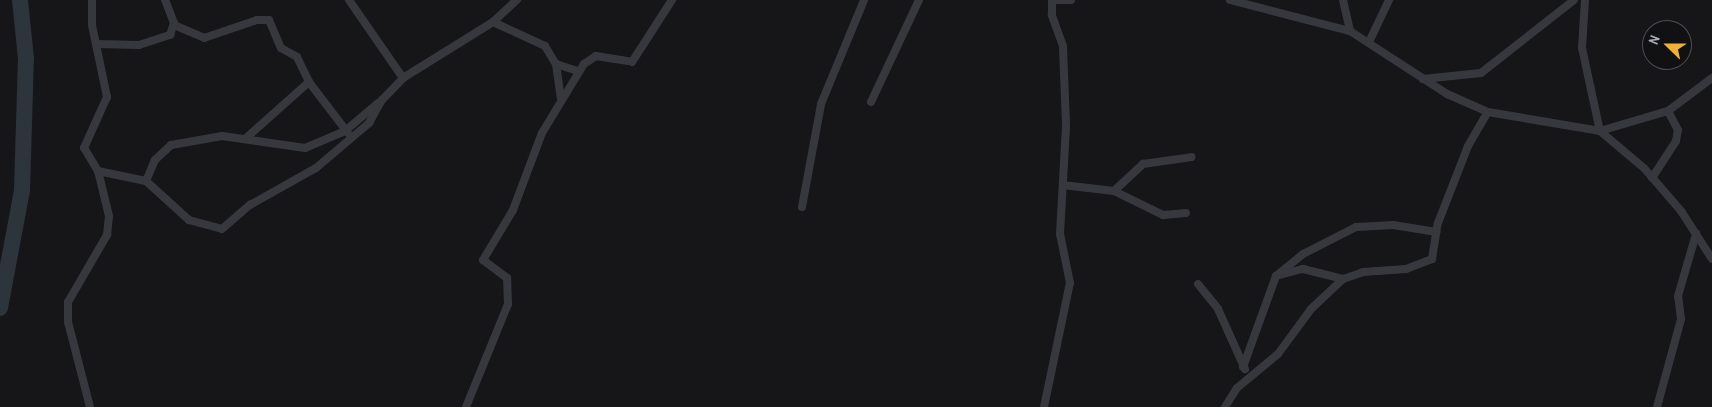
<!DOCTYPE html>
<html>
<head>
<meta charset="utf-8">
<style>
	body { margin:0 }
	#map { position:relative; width:1712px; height:407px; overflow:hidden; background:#161618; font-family:"Archivo Narrow",sans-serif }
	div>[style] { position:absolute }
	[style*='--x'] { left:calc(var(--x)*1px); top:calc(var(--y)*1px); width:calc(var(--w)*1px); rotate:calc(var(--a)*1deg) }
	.river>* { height:16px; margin:-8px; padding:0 8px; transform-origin:8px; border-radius:8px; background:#2c353c }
	.minor>* { height:8px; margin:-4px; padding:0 4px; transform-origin:4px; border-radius:4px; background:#37383d }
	span { translate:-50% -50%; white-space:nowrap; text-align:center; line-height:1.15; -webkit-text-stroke:4px #111113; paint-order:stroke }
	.north { position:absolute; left:1642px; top:20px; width:50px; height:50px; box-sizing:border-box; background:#111113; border:1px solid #4d4f55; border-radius:50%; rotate:292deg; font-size:14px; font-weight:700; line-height:20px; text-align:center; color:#a8adb8 }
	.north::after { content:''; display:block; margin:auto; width:18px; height:22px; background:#f2b134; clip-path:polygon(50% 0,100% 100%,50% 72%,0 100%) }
</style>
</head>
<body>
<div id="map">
	<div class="river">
		<i style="--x:0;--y:308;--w:119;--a:-79.4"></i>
		<i style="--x:22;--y:191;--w:132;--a:-88.3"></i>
		<i style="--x:26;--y:59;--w:59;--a:-95.8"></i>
	</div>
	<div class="minor">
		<i style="--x:349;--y:0;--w:95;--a:55.3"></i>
		<i style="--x:1054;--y:0;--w:17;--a:0"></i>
		<i style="--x:1230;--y:0;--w:124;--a:14.5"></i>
		<i style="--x:1350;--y:31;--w:116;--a:33"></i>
		<i style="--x:1447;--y:94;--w:45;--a:23.7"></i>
		<i style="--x:1488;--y:112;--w:114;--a:9.6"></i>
		<i style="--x:1600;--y:131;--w:57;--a:40.1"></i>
		<i style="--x:1644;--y:168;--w:57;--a:49.3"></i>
		<i style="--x:1681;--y:211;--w:57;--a:57.1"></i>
		<i style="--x:1343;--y:0;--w:32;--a:77"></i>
		<i style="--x:1585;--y:0;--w:48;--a:93.6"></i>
		<i style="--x:1582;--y:48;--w:85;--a:77.8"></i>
		<i style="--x:1600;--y:131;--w:71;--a:-16.4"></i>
		<i style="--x:1668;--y:111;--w:55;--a:-36.9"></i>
		<i style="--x:493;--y:22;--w:57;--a:24.8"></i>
		<i style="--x:545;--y:46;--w:21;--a:59"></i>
		<i style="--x:556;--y:64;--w:34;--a:82"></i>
		<i style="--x:174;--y:25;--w:33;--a:23"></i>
		<i style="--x:204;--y:38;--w:56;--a:-18.8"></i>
		<i style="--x:257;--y:20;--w:12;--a:0"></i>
		<i style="--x:269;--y:20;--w:30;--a:67"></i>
		<i style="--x:281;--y:48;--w:18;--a:29"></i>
		<i style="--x:297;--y:57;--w:28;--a:64"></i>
		<i style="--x:309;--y:82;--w:64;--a:52.6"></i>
		<i style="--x:1369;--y:42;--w:47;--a:-64.5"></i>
		<i style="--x:97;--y:44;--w:42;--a:1.4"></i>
		<i style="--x:139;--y:45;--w:33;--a:-18"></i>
		<i style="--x:170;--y:35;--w:13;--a:-72"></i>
		<i style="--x:174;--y:23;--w:25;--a:-111"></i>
		<i style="--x:556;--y:64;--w:22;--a:18"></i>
		<i style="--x:1423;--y:79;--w:58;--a:-5.9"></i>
		<i style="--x:1481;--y:73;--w:118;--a:-38.1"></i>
		<i style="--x:871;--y:102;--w:113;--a:-64.8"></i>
		<i style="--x:245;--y:139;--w:86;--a:-41.7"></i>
		<i style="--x:98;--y:171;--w:49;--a:11.8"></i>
		<i style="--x:146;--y:181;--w:58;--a:42.2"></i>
		<i style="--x:189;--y:220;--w:34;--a:15"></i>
		<i style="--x:222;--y:229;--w:37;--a:-41"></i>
		<i style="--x:250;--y:205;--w:76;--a:-29.3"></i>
		<i style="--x:316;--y:168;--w:70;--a:-40.3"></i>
		<i style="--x:369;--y:123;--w:26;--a:-61"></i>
		<i style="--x:382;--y:100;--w:30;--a:-46"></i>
		<i style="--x:403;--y:78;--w:106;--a:-31.9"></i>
		<i style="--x:493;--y:22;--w:33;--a:-43"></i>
		<i style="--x:1652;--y:178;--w:44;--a:-57"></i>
		<i style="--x:1676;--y:141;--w:11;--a:-80"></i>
		<i style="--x:1678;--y:130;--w:21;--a:-118"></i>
		<i style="--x:146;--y:181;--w:23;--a:-67"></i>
		<i style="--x:155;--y:160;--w:22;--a:-43"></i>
		<i style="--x:171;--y:145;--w:52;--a:-10"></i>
		<i style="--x:222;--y:136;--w:84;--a:8.2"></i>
		<i style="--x:305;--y:148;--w:43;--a:-23"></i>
		<i style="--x:345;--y:131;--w:43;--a:-40.3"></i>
		<i style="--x:1063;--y:185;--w:51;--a:6.7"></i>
		<i style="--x:1114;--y:191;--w:40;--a:-43"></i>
		<i style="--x:1143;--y:164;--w:49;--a:-8.1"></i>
		<i style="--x:1114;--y:191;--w:55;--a:26.1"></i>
		<i style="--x:1163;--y:215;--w:23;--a:-5"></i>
		<i style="--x:802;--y:207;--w:105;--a:-79.5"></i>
		<i style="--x:821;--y:104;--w:113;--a:-67.5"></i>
		<i style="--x:1276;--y:276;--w:35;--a:-39"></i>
		<i style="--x:1303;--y:254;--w:59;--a:-27"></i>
		<i style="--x:1356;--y:227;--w:37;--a:-3"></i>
		<i style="--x:1393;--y:225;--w:44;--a:9.2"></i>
		<i style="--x:1198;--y:284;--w:32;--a:51"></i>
		<i style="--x:1218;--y:309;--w:66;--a:65.8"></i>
		<i style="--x:1243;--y:367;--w:97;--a:-70.1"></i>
		<i style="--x:1276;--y:276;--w:28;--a:-15"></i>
		<i style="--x:1303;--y:269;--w:41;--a:14"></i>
		<i style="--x:90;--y:407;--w:88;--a:-104.5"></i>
		<i style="--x:68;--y:322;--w:20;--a:-90"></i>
		<i style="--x:68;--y:302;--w:78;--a:-59.8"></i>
		<i style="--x:107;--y:235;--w:19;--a:-84"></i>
		<i style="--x:109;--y:216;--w:46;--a:-103.7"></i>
		<i style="--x:98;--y:171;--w:27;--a:-121"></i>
		<i style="--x:84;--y:148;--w:56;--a:-65.7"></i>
		<i style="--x:107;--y:97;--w:74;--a:-101.8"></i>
		<i style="--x:92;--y:25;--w:25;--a:-90"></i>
		<i style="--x:466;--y:407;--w:111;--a:-67.8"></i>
		<i style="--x:508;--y:304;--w:26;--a:-92"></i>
		<i style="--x:507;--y:278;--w:30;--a:-143"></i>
		<i style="--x:483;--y:260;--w:58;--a:-59"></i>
		<i style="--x:513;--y:210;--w:82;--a:-69.4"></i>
		<i style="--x:542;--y:133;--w:81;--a:-58.7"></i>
		<i style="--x:584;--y:64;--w:14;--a:-34"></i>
		<i style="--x:596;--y:56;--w:36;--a:9"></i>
		<i style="--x:632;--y:62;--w:74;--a:-57.2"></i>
		<i style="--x:1044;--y:407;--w:127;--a:-78.2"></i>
		<i style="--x:1070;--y:283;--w:50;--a:-101.5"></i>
		<i style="--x:1060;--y:234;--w:109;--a:-86.8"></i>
		<i style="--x:1066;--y:125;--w:79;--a:-92.2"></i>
		<i style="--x:1063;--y:46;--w:33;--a:-110"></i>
		<i style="--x:1052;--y:15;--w:15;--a:-90"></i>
		<i style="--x:1225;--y:407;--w:22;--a:-58"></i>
		<i style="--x:1237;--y:388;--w:53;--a:-39.7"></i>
		<i style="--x:1278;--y:354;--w:56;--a:-53.7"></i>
		<i style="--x:1311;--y:309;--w:44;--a:-43.2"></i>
		<i style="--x:1343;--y:279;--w:21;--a:-19"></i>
		<i style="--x:1363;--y:272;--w:43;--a:-4"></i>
		<i style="--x:1406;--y:269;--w:28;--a:-21"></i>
		<i style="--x:1432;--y:259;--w:36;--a:-81"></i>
		<i style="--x:1438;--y:223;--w:83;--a:-68.7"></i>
		<i style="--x:1468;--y:146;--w:39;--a:-60"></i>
		<i style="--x:1657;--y:407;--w:91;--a:-74.7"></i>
		<i style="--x:1681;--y:319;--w:23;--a:-97"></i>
		<i style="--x:1678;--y:296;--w:65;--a:-73.8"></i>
	</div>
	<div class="north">N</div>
</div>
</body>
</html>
